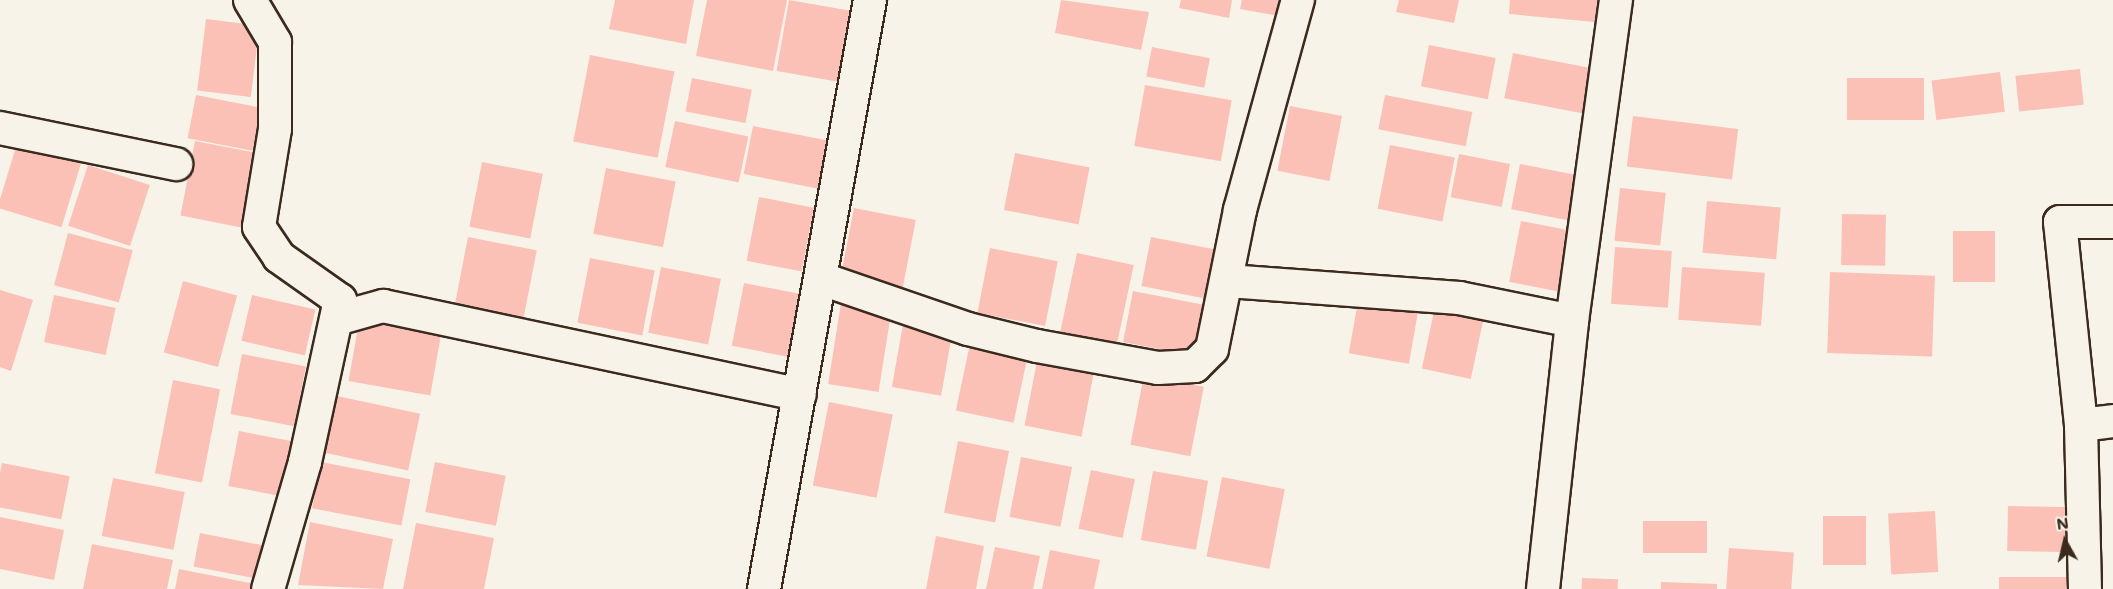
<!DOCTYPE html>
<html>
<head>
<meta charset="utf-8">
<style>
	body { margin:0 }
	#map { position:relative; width:2113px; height:589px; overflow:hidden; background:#f7f3e8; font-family:Mali,sans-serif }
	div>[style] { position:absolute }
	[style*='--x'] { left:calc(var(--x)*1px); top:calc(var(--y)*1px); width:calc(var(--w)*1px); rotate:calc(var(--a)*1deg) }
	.building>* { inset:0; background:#fcc1b6; transform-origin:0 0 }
	.roads { filter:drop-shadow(2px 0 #3b2a1e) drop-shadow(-2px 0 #3b2a1e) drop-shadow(0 2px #3b2a1e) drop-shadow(0 -2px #3b2a1e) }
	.minor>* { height:32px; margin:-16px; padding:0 16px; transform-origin:16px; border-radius:16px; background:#f7f3e8 }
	span { translate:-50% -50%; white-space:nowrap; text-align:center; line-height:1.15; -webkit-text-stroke:6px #f7f3e8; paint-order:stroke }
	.north { position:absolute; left:2035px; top:511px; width:60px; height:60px; -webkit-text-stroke:4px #f7f3e8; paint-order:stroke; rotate:352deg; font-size:16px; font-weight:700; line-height:24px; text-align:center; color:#3b2a1e }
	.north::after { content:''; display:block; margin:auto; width:21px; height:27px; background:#3b2a1e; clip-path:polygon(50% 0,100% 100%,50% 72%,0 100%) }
</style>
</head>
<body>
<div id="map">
	<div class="building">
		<i style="clip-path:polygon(615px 0,694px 0,686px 44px,609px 29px)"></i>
		<i style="clip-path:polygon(707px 0,787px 0,773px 71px,696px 56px)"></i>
		<i style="left:789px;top:0;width:77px;height:72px;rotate:10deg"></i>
		<i style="clip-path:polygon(1061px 0,1149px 12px,1141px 50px,1055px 33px)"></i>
		<i style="clip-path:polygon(1181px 0,1232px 0,1229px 18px,1179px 8px)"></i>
		<i style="clip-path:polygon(1242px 0,1288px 0,1285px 17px,1240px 9px)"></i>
		<i style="clip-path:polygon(1399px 0,1459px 0,1454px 23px,1396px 12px)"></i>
		<i style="clip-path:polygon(1510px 0,1608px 0,1606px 23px,1509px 14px)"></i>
		<i style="left:206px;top:19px;width:54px;height:72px;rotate:7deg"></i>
		<i style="left:1429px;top:45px;width:68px;height:42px;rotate:11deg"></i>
		<i style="left:1152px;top:47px;width:59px;height:30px;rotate:11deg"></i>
		<i style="left:1513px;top:53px;width:83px;height:46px;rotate:11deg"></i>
		<i style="left:590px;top:55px;width:86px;height:88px;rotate:11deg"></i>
		<i style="left:2080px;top:69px;width:36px;height:65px;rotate:84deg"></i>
		<i style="left:2000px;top:72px;width:40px;height:69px;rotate:83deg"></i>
		<i style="left:692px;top:78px;width:61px;height:34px;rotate:11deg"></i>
		<i style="left:1924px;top:78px;width:42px;height:77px;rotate:90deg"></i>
		<i style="left:1145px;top:85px;width:88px;height:62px;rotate:10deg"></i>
		<i style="left:196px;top:95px;width:66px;height:44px;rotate:11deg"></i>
		<i style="left:1385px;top:95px;width:89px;height:35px;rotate:11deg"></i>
		<i style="left:1290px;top:106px;width:53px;height:66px;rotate:11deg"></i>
		<i style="left:1633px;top:116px;width:106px;height:51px;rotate:7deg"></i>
		<i style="left:675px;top:121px;width:75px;height:47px;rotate:12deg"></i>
		<i style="left:753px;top:126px;width:87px;height:49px;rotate:11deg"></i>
		<i style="left:19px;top:137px;width:67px;height:74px;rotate:17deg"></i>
		<i style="left:195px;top:141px;width:71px;height:76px;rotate:11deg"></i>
		<i style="left:1390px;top:145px;width:66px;height:65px;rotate:11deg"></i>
		<i style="left:1015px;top:153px;width:76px;height:58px;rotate:11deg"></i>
		<i style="left:1459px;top:154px;width:52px;height:44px;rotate:11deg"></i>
		<i style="left:482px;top:162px;width:62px;height:66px;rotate:11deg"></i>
		<i style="left:1520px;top:164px;width:67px;height:46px;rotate:11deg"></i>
		<i style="left:88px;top:165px;width:65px;height:64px;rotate:18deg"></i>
		<i style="left:606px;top:168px;width:71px;height:67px;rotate:11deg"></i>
		<i style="left:1620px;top:188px;width:46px;height:53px;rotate:6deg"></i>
		<i style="left:759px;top:197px;width:56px;height:65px;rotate:11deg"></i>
		<i style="left:1707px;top:201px;width:74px;height:52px;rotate:5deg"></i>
		<i style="left:854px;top:208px;width:63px;height:69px;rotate:11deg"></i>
		<i style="left:1842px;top:214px;width:44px;height:51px;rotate:1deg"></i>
		<i style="left:1521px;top:221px;width:54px;height:62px;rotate:11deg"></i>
		<i style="left:1953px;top:231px;width:42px;height:51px"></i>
		<i style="left:68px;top:233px;width:67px;height:54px;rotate:15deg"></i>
		<i style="left:468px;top:237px;width:70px;height:73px;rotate:11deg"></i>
		<i style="left:1151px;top:237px;width:79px;height:50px;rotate:11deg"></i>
		<i style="left:1615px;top:247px;width:57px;height:57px;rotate:4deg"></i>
		<i style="left:990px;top:248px;width:69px;height:66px;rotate:11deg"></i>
		<i style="left:1077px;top:253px;width:58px;height:86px;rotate:12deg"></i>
		<i style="left:590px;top:258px;width:66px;height:66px;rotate:11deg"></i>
		<i style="left:661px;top:267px;width:61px;height:67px;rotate:11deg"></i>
		<i style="left:1682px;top:267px;width:83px;height:53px;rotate:4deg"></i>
		<i style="left:1830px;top:272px;width:105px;height:81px;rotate:2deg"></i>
		<i style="left:183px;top:281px;width:56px;height:74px;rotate:15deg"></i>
		<i style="left:744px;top:283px;width:70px;height:64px;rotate:11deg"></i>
		<i style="clip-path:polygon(0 290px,33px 300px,11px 371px,0 367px)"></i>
		<i style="left:1133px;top:291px;width:81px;height:52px;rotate:11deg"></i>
		<i style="left:54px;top:295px;width:63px;height:48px;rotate:12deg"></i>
		<i style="left:252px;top:295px;width:65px;height:47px;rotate:13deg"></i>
		<i style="left:1358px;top:301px;width:61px;height:53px;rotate:10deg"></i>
		<i style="left:1436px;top:302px;width:50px;height:68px;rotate:12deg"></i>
		<i style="left:841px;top:303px;width:51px;height:82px;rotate:9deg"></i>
		<i style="left:360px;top:316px;width:83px;height:66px;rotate:10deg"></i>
		<i style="left:903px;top:324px;width:50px;height:64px;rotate:10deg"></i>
		<i style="left:971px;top:339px;width:59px;height:73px;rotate:12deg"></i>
		<i style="left:1039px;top:351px;width:58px;height:76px;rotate:11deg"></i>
		<i style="left:242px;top:354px;width:65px;height:61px;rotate:11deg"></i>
		<i style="left:1144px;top:375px;width:61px;height:71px;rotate:11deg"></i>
		<i style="left:173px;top:380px;width:48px;height:95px;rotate:11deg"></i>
		<i style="left:337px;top:396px;width:85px;height:58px;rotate:12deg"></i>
		<i style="left:829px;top:402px;width:65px;height:85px;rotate:11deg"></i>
		<i style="left:239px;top:431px;width:53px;height:56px;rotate:11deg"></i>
		<i style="left:958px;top:441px;width:52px;height:73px;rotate:11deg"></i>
		<i style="left:1021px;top:457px;width:52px;height:61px;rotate:11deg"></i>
		<i style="left:321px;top:462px;width:91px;height:47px;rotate:11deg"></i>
		<i style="left:435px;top:462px;width:72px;height:51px;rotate:11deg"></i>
		<i style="left:2px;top:463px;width:69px;height:44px;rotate:11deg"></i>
		<i style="left:1091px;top:470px;width:45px;height:60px;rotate:12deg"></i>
		<i style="left:1153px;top:471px;width:56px;height:70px;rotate:10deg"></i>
		<i style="left:1222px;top:477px;width:64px;height:81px;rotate:11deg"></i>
		<i style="left:113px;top:478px;width:73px;height:59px;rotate:11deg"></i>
		<i style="left:2008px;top:506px;width:72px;height:45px;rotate:1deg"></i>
		<i style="left:1935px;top:511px;width:61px;height:47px;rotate:87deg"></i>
		<i style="left:1823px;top:516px;width:43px;height:49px"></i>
		<i style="clip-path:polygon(0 517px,64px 530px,54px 580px,0 569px)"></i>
		<i style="left:1643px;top:521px;width:64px;height:32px"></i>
		<i style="clip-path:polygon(310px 522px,393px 539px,383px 589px,298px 585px)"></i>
		<i style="clip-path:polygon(416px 523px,494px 538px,484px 589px,403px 589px)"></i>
		<i style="left:200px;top:533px;width:67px;height:34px;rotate:11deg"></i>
		<i style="clip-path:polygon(936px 536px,984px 546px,976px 589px,926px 589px)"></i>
		<i style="clip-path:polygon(92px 544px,173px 560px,167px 589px,83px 589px)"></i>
		<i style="clip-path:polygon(995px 547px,1040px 556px,1033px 589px,986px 589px)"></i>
		<i style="left:1729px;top:548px;width:65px;height:41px;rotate:4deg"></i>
		<i style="clip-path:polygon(1050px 550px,1100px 560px,1094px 589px,1042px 589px)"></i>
		<i style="clip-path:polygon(179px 569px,255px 584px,254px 589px,175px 589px)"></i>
		<i style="left:1999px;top:577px;width:70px;height:12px"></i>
		<i style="left:1582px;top:578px;width:36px;height:11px;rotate:2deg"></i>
		<i style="clip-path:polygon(1661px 582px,1717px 584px,1717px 589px,1661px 589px)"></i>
	</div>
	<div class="roads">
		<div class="minor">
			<i style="--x:250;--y:0;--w:49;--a:59.2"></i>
			<i style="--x:275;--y:42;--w:87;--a:90"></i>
			<i style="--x:275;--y:129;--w:99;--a:99.3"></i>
			<i style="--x:259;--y:227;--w:36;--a:56"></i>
			<i style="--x:279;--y:257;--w:75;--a:35.2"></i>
			<i style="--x:340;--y:300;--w:166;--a:102.2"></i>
			<i style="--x:305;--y:462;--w:132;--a:106.2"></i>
			<i style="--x:0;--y:128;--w:180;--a:11.6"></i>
			<i style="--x:822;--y:279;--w:154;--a:18.9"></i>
			<i style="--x:968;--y:329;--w:71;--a:13.8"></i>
			<i style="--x:1037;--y:346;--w:123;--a:10.3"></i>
			<i style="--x:1158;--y:368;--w:37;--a:-3"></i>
			<i style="--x:1195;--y:366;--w:24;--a:-45"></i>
			<i style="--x:1212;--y:349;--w:142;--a:-78.6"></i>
			<i style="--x:1240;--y:210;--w:218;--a:-74.6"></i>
			<i style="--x:1228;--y:281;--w:232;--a:4.2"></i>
			<i style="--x:1459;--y:298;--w:115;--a:11.5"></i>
			<i style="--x:340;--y:318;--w:45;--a:-15.6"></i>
			<i style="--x:383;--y:306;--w:426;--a:12"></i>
			<i style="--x:2081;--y:425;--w:32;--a:-7"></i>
			<i style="--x:764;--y:589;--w:598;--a:-79.8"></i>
			<i style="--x:1543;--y:589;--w:270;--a:-83.8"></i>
			<i style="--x:1572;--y:321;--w:324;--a:-82.2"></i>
			<i style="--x:2085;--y:589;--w:164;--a:-91.4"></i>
			<i style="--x:2081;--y:425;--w:204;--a:-95.9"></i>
			<i style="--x:2060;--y:222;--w:53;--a:0"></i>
		</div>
	</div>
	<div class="north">N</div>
</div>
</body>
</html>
